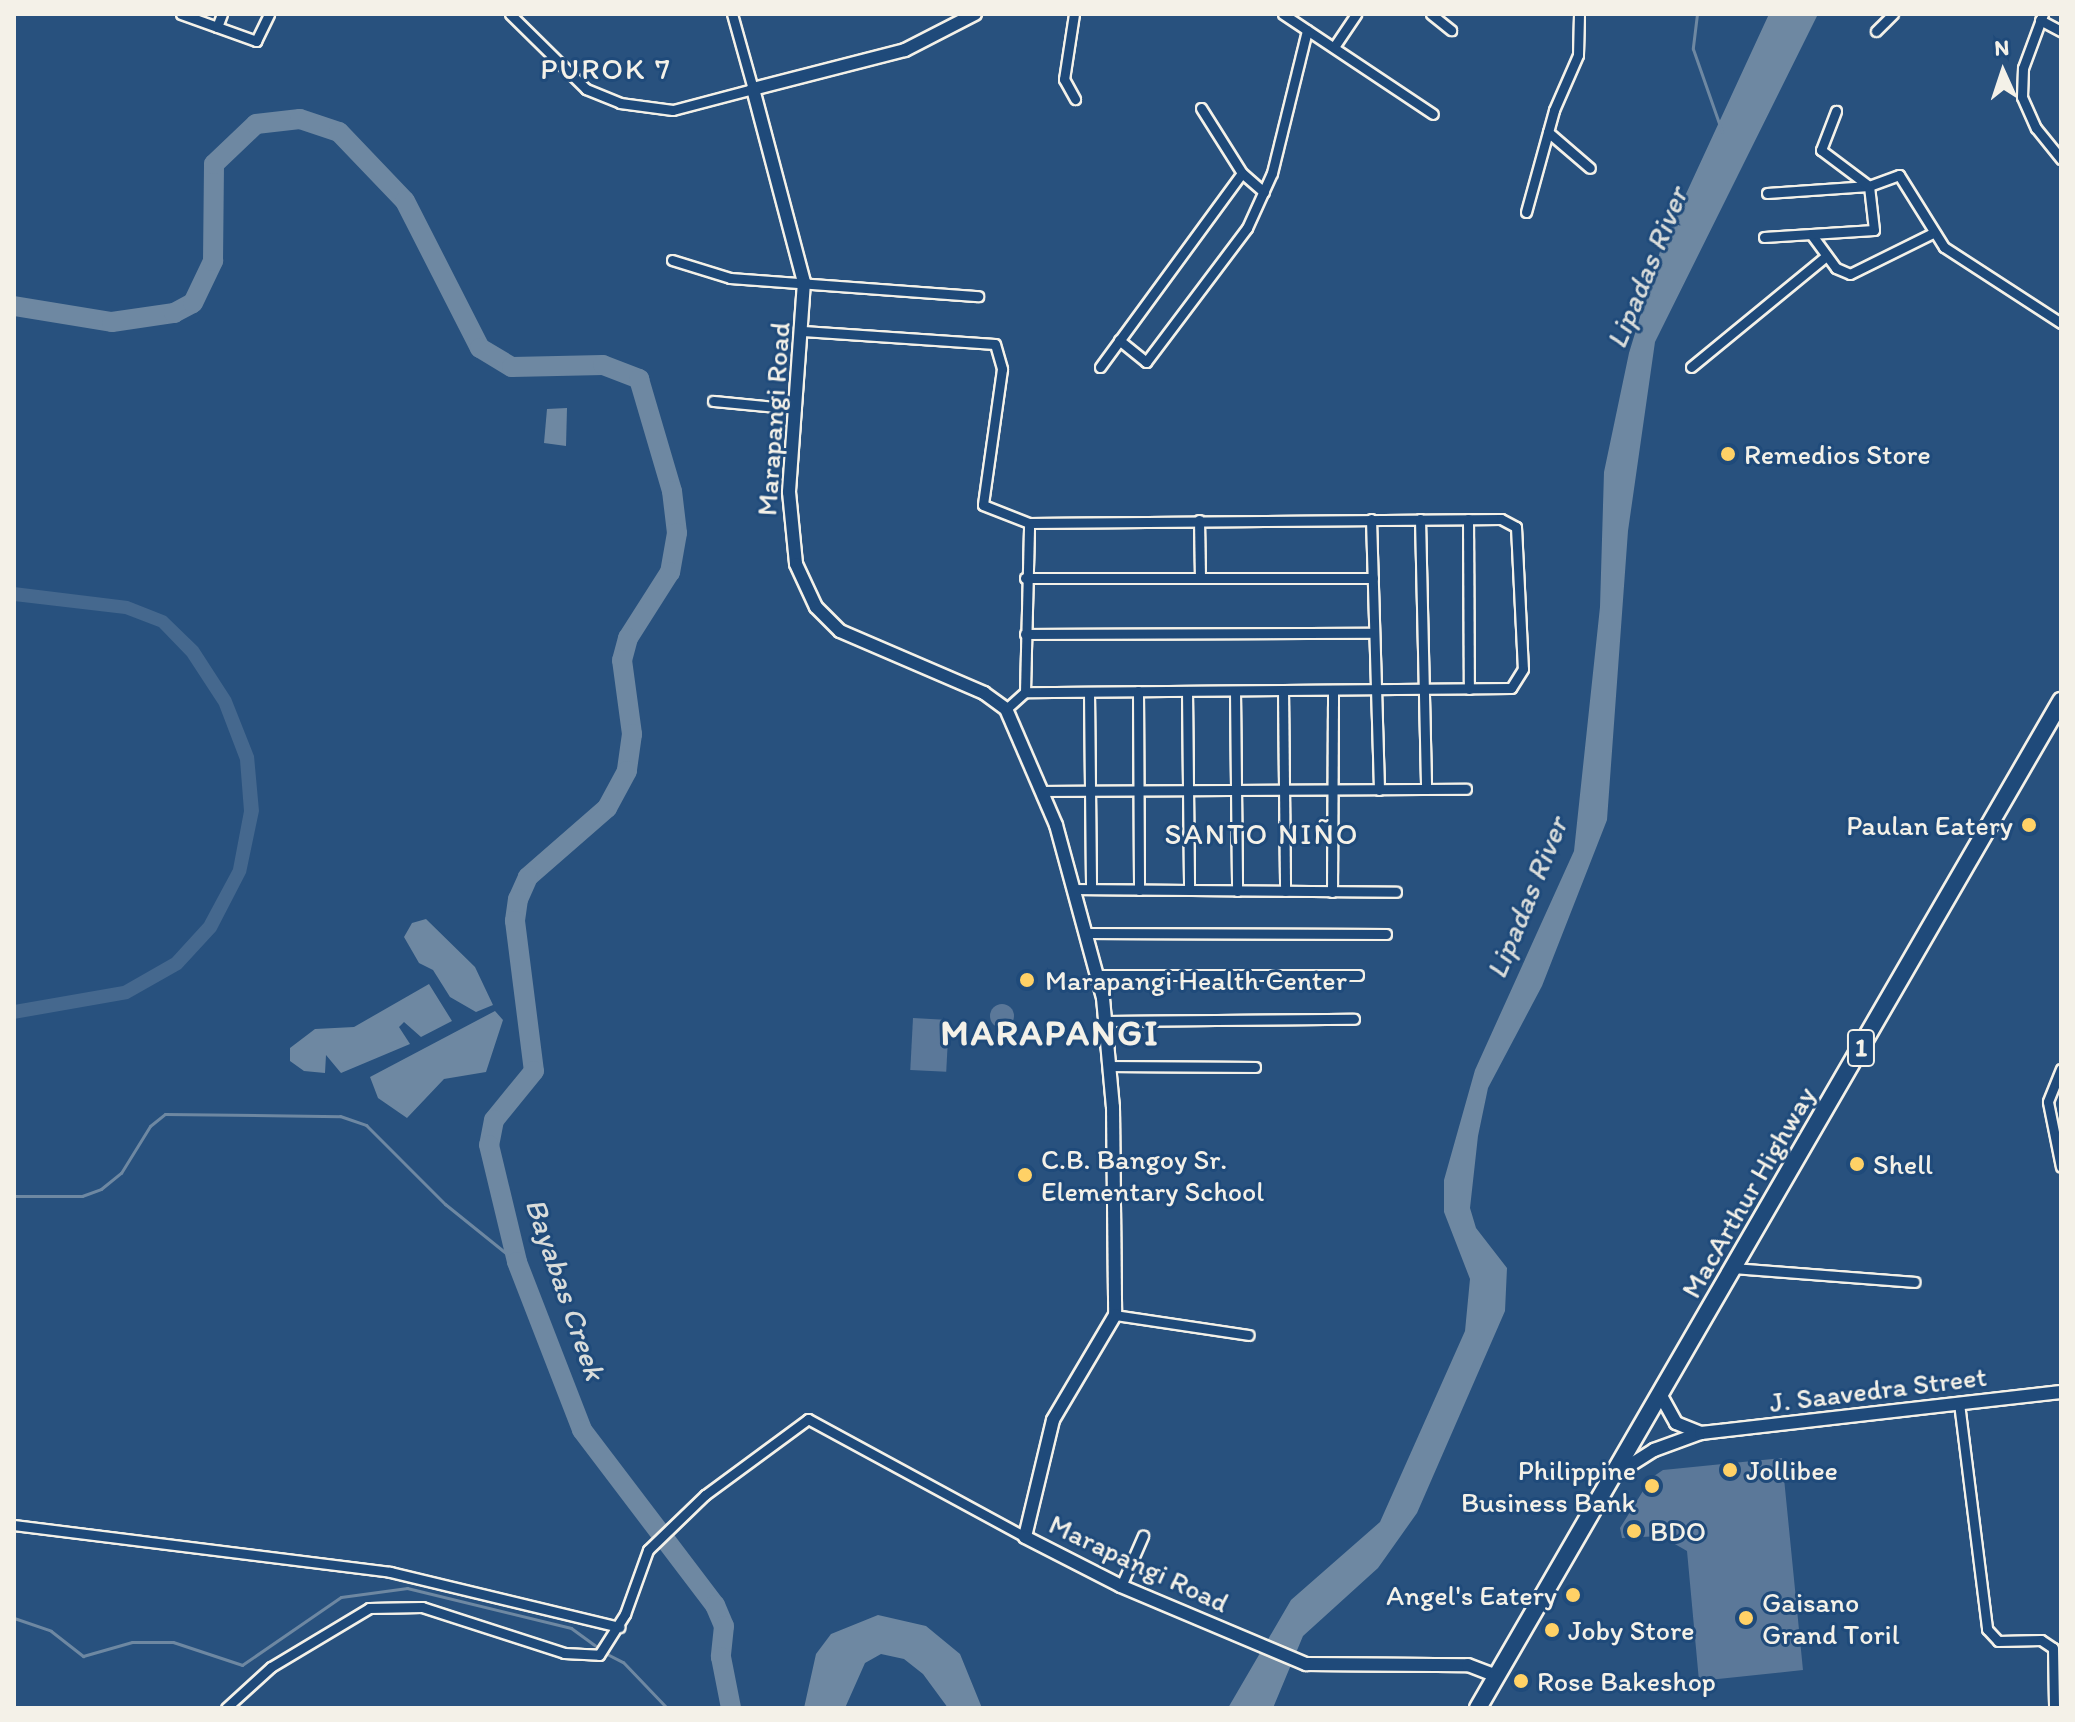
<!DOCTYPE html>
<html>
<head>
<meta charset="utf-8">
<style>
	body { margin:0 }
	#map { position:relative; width:2075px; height:1722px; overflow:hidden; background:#28517e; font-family:Itim,sans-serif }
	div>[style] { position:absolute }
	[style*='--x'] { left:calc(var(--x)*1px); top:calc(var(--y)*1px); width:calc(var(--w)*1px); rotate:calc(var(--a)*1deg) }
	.green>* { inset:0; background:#45688e }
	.water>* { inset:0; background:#6e88a2 }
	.stream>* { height:3px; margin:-1.5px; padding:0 1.5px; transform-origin:1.5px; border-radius:1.5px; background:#6e88a2 }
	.river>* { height:20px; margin:-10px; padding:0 10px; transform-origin:10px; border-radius:10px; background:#6e88a2 }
	.building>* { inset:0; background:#5b7899; transform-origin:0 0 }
	.round { border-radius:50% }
	.roads { filter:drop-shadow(2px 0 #f4f1e8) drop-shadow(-2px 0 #f4f1e8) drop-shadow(0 2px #f4f1e8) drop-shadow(0 -2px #f4f1e8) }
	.street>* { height:9px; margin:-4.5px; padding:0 4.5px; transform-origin:4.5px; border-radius:4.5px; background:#1f4a7a }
	.secondary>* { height:12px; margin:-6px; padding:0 6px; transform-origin:6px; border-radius:6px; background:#1f4a7a }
	.highway>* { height:16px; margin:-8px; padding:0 8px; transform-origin:8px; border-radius:8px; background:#1f4a7a }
	.dots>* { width:22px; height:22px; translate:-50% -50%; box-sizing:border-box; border:4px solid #1f4a7a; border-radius:50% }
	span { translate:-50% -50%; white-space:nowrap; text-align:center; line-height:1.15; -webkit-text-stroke:6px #1f4a7a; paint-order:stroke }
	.shield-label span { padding:2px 6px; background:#1f4a7a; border:2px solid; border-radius:6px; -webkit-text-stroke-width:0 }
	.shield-label { font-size:26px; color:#f4f1e8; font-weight:700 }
	.street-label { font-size:28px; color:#f4f1e8 }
	.poi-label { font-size:28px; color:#f4f1e8 }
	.left { translate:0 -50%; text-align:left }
	.right { translate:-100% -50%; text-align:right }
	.neighbourhood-label { font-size:30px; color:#f4f1e8; letter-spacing:2px }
	.water-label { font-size:30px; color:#d9dcda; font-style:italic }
	.district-label { font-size:36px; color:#f4f1e8; font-weight:700; letter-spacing:2px }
	.frame { position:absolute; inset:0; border:16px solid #f4f1e8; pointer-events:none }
	.north { position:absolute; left:1963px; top:32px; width:80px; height:80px; -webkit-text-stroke:6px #1f4a7a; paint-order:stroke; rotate:357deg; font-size:22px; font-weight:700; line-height:32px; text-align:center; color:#f4f1e8 }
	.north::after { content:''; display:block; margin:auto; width:28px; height:36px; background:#f4f1e8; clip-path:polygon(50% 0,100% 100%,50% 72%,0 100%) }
</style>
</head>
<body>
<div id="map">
	<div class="green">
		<i style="clip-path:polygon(14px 587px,128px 601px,166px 616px,198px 647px,231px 698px,254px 756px,259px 811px,246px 873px,216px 931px,181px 969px,128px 999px,14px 1019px,14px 1005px,123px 986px,172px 958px,204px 923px,233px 869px,244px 811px,240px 760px,219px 705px,187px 656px,159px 627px,125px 614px,14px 601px)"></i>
	</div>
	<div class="water">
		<i style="clip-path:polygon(1769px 14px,1818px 14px,1655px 342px,1628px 531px,1607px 820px,1542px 986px,1488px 1088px,1478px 1136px,1470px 1208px,1476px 1228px,1507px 1268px,1505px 1311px,1417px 1513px,1378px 1568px,1303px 1636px,1273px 1708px,1228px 1708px,1291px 1600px,1380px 1522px,1465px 1331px,1470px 1279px,1444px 1212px,1444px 1180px,1475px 1070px,1574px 851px,1600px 607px,1604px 472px,1629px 353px,1661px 248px)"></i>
		<i style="clip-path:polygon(567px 408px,566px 446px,544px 443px,547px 409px)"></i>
		<i style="clip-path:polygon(426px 919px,475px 967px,493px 1005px,476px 1012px,450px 997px,433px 970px,419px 963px,404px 937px,412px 923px)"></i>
		<i style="clip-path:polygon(429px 984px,452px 1021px,421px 1037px,404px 1022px,399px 1027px,410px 1044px,341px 1073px,326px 1055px,325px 1073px,304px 1071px,290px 1061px,290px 1048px,315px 1029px,354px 1027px)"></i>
		<i style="clip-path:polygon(495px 1011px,503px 1020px,486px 1072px,444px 1079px,407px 1118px,378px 1098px,370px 1077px)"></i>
		<i style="clip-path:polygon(878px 1615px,926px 1626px,960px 1654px,982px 1708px,948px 1708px,923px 1674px,904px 1659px,881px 1654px,865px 1663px,845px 1708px,804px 1708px,816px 1654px,831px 1634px)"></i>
	</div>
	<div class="stream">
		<i style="--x:1697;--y:14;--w:35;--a:97"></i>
		<i style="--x:1693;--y:49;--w:88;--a:70.7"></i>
		<i style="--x:14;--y:1196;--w:68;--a:0"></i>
		<i style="--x:82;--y:1196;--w:20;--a:-20"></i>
		<i style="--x:101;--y:1189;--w:26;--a:-39"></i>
		<i style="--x:121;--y:1173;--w:55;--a:-58.3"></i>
		<i style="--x:150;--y:1126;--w:19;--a:-39"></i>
		<i style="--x:165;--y:1114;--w:175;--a:0.7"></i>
		<i style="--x:340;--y:1116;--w:28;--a:19"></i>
		<i style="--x:366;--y:1125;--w:112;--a:45"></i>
		<i style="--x:445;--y:1204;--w:92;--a:38.9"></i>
		<i style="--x:14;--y:1618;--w:39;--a:19"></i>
		<i style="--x:51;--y:1631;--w:41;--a:38"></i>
		<i style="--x:83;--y:1656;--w:51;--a:-15.9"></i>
		<i style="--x:132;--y:1642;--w:41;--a:0"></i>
		<i style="--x:173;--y:1642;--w:73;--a:18.4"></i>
		<i style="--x:242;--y:1665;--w:120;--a:-34.5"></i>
		<i style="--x:341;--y:1597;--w:67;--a:-7.8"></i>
		<i style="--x:407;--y:1588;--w:169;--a:13.7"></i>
		<i style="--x:571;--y:1628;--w:34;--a:36"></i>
		<i style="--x:605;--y:1653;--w:20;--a:27"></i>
		<i style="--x:623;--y:1662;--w:64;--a:46.3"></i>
	</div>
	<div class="river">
		<i style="--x:14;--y:306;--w:99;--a:9.3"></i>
		<i style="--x:112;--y:322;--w:63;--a:-8.3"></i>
		<i style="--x:174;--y:313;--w:21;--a:-28"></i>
		<i style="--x:193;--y:303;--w:47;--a:-64.5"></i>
		<i style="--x:213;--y:261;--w:97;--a:-89.4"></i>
		<i style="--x:214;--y:164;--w:58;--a:-43.6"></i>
		<i style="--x:256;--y:124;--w:44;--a:-6.5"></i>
		<i style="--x:300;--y:119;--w:41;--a:18.4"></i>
		<i style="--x:339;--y:132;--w:95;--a:46.3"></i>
		<i style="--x:405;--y:201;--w:165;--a:63"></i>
		<i style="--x:480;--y:348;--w:37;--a:31"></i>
		<i style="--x:512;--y:367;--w:91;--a:-1.3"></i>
		<i style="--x:603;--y:365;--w:39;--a:21"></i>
		<i style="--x:639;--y:379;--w:117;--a:73.6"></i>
		<i style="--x:672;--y:491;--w:42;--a:83.2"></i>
		<i style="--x:677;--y:533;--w:40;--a:100"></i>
		<i style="--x:670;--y:572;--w:78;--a:122.5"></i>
		<i style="--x:628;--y:638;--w:23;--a:105"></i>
		<i style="--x:622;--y:660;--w:75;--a:82.3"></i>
		<i style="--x:632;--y:734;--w:37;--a:98"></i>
		<i style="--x:627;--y:771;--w:42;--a:118.4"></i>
		<i style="--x:607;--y:808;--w:105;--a:138.9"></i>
		<i style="--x:528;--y:877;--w:24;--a:114"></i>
		<i style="--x:518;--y:899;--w:22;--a:98"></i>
		<i style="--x:515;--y:921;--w:151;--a:82.8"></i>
		<i style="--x:534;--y:1071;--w:63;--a:129.2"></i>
		<i style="--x:494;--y:1120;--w:25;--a:101"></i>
		<i style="--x:489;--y:1145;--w:120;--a:76.5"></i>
		<i style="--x:517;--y:1262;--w:180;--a:68.8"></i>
		<i style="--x:582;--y:1430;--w:220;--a:52.8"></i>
		<i style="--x:715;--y:1605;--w:23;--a:67"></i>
		<i style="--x:724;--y:1626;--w:31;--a:96"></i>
		<i style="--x:721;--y:1657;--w:52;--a:78.9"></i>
	</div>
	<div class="building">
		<i class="round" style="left:990px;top:1004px;width:24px;height:24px"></i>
		<i style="left:913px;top:1018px;width:36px;height:52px;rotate:3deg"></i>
		<i style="clip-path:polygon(1782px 1458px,1803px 1670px,1699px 1681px,1687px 1551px,1661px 1536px,1622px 1538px,1620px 1528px,1651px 1478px,1663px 1470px)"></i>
	</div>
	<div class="roads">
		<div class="street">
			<i style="--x:181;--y:14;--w:80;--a:19.8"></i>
			<i style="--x:256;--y:41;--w:30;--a:-64"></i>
			<i style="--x:510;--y:14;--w:107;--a:44.6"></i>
			<i style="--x:586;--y:89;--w:37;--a:22"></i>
			<i style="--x:620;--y:103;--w:53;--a:7.5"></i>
			<i style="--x:673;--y:110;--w:83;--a:-14.7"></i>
			<i style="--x:753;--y:89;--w:78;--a:-105.6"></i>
			<i style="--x:1074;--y:14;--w:66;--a:98.7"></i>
			<i style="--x:1064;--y:79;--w:23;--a:61"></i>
			<i style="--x:1283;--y:14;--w:180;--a:33.7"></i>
			<i style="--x:1431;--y:14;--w:26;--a:39"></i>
			<i style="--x:2043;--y:14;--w:58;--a:110.3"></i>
			<i style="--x:2023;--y:68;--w:29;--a:92"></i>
			<i style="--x:2022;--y:97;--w:34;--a:66"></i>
			<i style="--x:2036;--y:128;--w:40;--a:51"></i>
			<i style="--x:2040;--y:20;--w:24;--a:28"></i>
			<i style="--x:217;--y:27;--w:14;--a:-69"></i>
			<i style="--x:1876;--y:31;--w:24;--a:-45"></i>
			<i style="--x:1334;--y:47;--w:40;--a:-56"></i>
			<i style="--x:1201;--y:108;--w:77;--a:57.8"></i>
			<i style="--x:1242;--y:173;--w:29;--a:41"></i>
			<i style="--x:1548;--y:132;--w:55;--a:40.6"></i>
			<i style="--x:1767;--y:193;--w:102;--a:-3.9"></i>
			<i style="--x:1869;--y:186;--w:32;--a:-20"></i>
			<i style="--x:1899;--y:175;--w:85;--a:58"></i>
			<i style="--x:1944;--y:247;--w:140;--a:33"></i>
			<i style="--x:1526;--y:212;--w:106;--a:-74.6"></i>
			<i style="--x:1554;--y:110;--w:60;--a:-66.4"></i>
			<i style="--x:1578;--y:55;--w:41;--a:-88.6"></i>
			<i style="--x:1811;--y:234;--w:42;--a:53.7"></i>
			<i style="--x:1836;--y:268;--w:15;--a:23"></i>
			<i style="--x:1850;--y:274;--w:93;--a:-26.3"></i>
			<i style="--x:1764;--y:237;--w:110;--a:-3.6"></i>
			<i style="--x:1874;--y:230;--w:44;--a:-96.5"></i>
			<i style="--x:1869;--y:186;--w:60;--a:-143.1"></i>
			<i style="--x:1821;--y:150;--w:42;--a:-69"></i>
			<i style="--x:672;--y:260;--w:61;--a:17.2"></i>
			<i style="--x:730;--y:278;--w:249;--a:4.2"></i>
			<i style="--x:803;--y:331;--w:192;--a:3.9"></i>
			<i style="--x:995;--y:344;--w:26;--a:74"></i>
			<i style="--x:1002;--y:369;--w:137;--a:98"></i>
			<i style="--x:983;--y:505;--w:49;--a:21.4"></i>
			<i style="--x:1029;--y:523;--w:472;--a:-0.5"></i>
			<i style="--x:1501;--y:519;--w:17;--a:28"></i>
			<i style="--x:1516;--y:527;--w:142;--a:87.2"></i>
			<i style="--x:1523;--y:669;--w:22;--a:122"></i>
			<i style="--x:1511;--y:688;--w:486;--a:179.5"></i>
			<i style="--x:1025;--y:692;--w:25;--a:138"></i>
			<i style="--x:1119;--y:340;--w:35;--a:39"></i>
			<i style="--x:1146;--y:362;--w:168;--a:-53"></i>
			<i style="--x:1247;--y:228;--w:60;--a:-65.6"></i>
			<i style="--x:1272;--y:173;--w:147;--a:-76.2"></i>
			<i style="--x:1100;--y:367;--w:240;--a:-53.8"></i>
			<i style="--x:1691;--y:367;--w:175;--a:-39.4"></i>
			<i style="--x:713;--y:401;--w:83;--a:5.5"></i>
			<i style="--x:1371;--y:519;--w:271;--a:88.3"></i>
			<i style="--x:1420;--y:519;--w:270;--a:88.7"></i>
			<i style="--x:1468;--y:519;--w:170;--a:89.7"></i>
			<i style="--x:1199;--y:520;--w:58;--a:89"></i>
			<i style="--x:1025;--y:578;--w:348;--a:0"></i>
			<i style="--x:1025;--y:634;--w:349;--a:-0.2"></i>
			<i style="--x:1283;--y:690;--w:201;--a:89.4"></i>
			<i style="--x:1138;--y:691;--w:199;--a:89.7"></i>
			<i style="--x:1187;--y:691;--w:199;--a:89.4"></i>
			<i style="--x:1235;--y:691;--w:200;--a:89.4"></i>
			<i style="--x:1025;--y:692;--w:169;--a:-88.6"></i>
			<i style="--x:1089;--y:692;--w:197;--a:89.4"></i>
			<i style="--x:1042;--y:791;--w:424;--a:-0.3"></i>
			<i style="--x:1075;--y:889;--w:321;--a:0.5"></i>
			<i style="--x:1332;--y:892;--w:202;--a:-89.7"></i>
			<i style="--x:1086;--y:933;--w:300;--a:0.2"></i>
			<i style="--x:1097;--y:975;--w:261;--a:0"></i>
			<i style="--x:1106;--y:1021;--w:248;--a:-0.5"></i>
			<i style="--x:1111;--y:1066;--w:144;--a:0.4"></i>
			<i style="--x:2061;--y:1069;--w:35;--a:112"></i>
			<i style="--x:2048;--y:1102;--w:66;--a:78.7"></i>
			<i style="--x:1734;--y:1268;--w:181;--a:4.4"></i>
			<i style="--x:1115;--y:1315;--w:135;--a:8.5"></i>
			<i style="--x:1959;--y:1403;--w:228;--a:82.9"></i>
			<i style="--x:1987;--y:1629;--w:16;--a:47"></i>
			<i style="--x:1998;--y:1641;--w:43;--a:-1.3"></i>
			<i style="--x:2041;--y:1640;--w:14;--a:34"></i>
			<i style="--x:2053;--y:1648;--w:60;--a:89"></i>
			<i style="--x:14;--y:1525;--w:379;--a:7.1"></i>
			<i style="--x:390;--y:1572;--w:236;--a:13.5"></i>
			<i style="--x:1121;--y:1586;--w:55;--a:-66.3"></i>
			<i style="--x:226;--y:1708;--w:61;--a:-42.3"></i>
			<i style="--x:271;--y:1667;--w:114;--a:-31"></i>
			<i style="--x:369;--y:1608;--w:53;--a:-1.1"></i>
			<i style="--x:422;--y:1607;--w:149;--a:17.9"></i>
			<i style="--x:564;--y:1653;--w:35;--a:3"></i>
			<i style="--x:599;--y:1655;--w:49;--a:-57.6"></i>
			<i style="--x:625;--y:1614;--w:68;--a:-70.2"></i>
			<i style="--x:648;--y:1550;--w:79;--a:-44"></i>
			<i style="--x:705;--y:1495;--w:128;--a:-36.4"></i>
			<i style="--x:808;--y:1419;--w:247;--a:28.5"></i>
		</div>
		<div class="secondary">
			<i style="--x:975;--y:14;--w:79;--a:152.8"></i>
			<i style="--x:905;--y:50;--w:157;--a:165.6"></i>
			<i style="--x:753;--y:89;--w:200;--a:75.2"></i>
			<i style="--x:804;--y:282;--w:211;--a:94.1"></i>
			<i style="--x:789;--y:492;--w:72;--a:84.4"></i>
			<i style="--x:796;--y:564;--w:47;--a:65.1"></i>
			<i style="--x:816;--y:607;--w:34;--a:45"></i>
			<i style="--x:840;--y:631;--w:157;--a:23.3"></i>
			<i style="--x:984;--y:693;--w:27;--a:36"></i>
			<i style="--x:1006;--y:709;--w:126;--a:66.7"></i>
			<i style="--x:1056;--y:825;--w:179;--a:74.8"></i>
			<i style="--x:1103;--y:998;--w:109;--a:84.8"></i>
			<i style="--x:1113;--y:1107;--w:208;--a:89.4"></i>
			<i style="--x:1115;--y:1315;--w:122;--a:120.6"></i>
			<i style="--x:1053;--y:1420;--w:120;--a:103.5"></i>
			<i style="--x:1025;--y:1537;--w:108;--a:27"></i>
			<i style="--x:1121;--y:1586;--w:201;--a:22.9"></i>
			<i style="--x:1306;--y:1664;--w:162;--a:0.4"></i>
			<i style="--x:1468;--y:1665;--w:31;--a:21"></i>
			<i style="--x:1660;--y:1394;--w:33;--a:61"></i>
			<i style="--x:1676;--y:1423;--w:27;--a:22"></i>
			<i style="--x:1613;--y:1476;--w:49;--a:-32.4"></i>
			<i style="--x:1654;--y:1450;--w:50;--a:-19.9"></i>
			<i style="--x:1701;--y:1433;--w:362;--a:-6.5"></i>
		</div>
		<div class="highway">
			<i style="--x:1478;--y:1708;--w:1164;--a:-59.93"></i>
		</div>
	</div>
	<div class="dots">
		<i style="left:1728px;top:454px;background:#ffd166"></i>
		<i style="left:2029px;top:825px;background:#ffd166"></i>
		<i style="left:1027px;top:980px;background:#ffd166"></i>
		<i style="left:1857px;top:1164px;background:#ffd166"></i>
		<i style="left:1025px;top:1175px;background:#ffd166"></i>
		<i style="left:1730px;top:1470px;background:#ffd166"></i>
		<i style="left:1652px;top:1486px;background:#ffd166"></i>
		<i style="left:1634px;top:1531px;background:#ffd166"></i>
		<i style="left:1573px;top:1595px;background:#ffd166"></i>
		<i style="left:1746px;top:1618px;background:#ffd166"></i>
		<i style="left:1552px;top:1630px;background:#ffd166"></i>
		<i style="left:1521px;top:1681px;background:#ffd166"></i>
	</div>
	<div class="shield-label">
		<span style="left:1861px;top:1048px">1</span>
	</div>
	<div class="street-label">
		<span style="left:773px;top:419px;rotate:-86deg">Marapangi Road</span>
		<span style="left:1748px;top:1192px;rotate:-60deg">MacArthur Highway</span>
		<span style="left:1878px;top:1389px;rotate:-7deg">J. Saavedra Street</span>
		<span style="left:1139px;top:1563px;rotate:25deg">Marapangi Road</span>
	</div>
	<div class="poi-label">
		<span class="left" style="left:1744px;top:454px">Remedios Store</span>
		<span class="right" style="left:2013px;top:825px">Paulan Eatery</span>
		<span class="left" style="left:1045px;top:980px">Marapangi Health Center</span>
		<span class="left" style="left:1041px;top:1175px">C.B. Bangoy Sr.<br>Elementary School</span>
		<span class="left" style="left:1873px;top:1164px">Shell</span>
		<span class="right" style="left:1636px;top:1486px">Philippine<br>Business Bank</span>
		<span class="left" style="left:1746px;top:1470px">Jollibee</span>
		<span class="left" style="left:1650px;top:1531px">BDO</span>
		<span class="right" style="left:1557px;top:1595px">Angel's Eatery</span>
		<span class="left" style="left:1762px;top:1618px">Gaisano<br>Grand Toril</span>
		<span class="left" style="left:1568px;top:1630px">Joby Store</span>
		<span class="left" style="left:1537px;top:1681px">Rose Bakeshop</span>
	</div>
	<div class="neighbourhood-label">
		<span style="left:606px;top:69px">PUROK 7</span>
		<span style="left:1262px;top:834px">SANTO NIÑO</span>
	</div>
	<div class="water-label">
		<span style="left:1647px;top:268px;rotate:-68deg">Lipadas River</span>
		<span style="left:1527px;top:898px;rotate:-68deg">Lipadas River</span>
		<span style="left:565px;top:1289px;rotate:71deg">Bayabas Creek</span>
	</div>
	<div class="district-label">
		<span style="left:1050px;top:1033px">MARAPANGI</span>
	</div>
	<div class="frame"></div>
	<div class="north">N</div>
</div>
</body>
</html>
